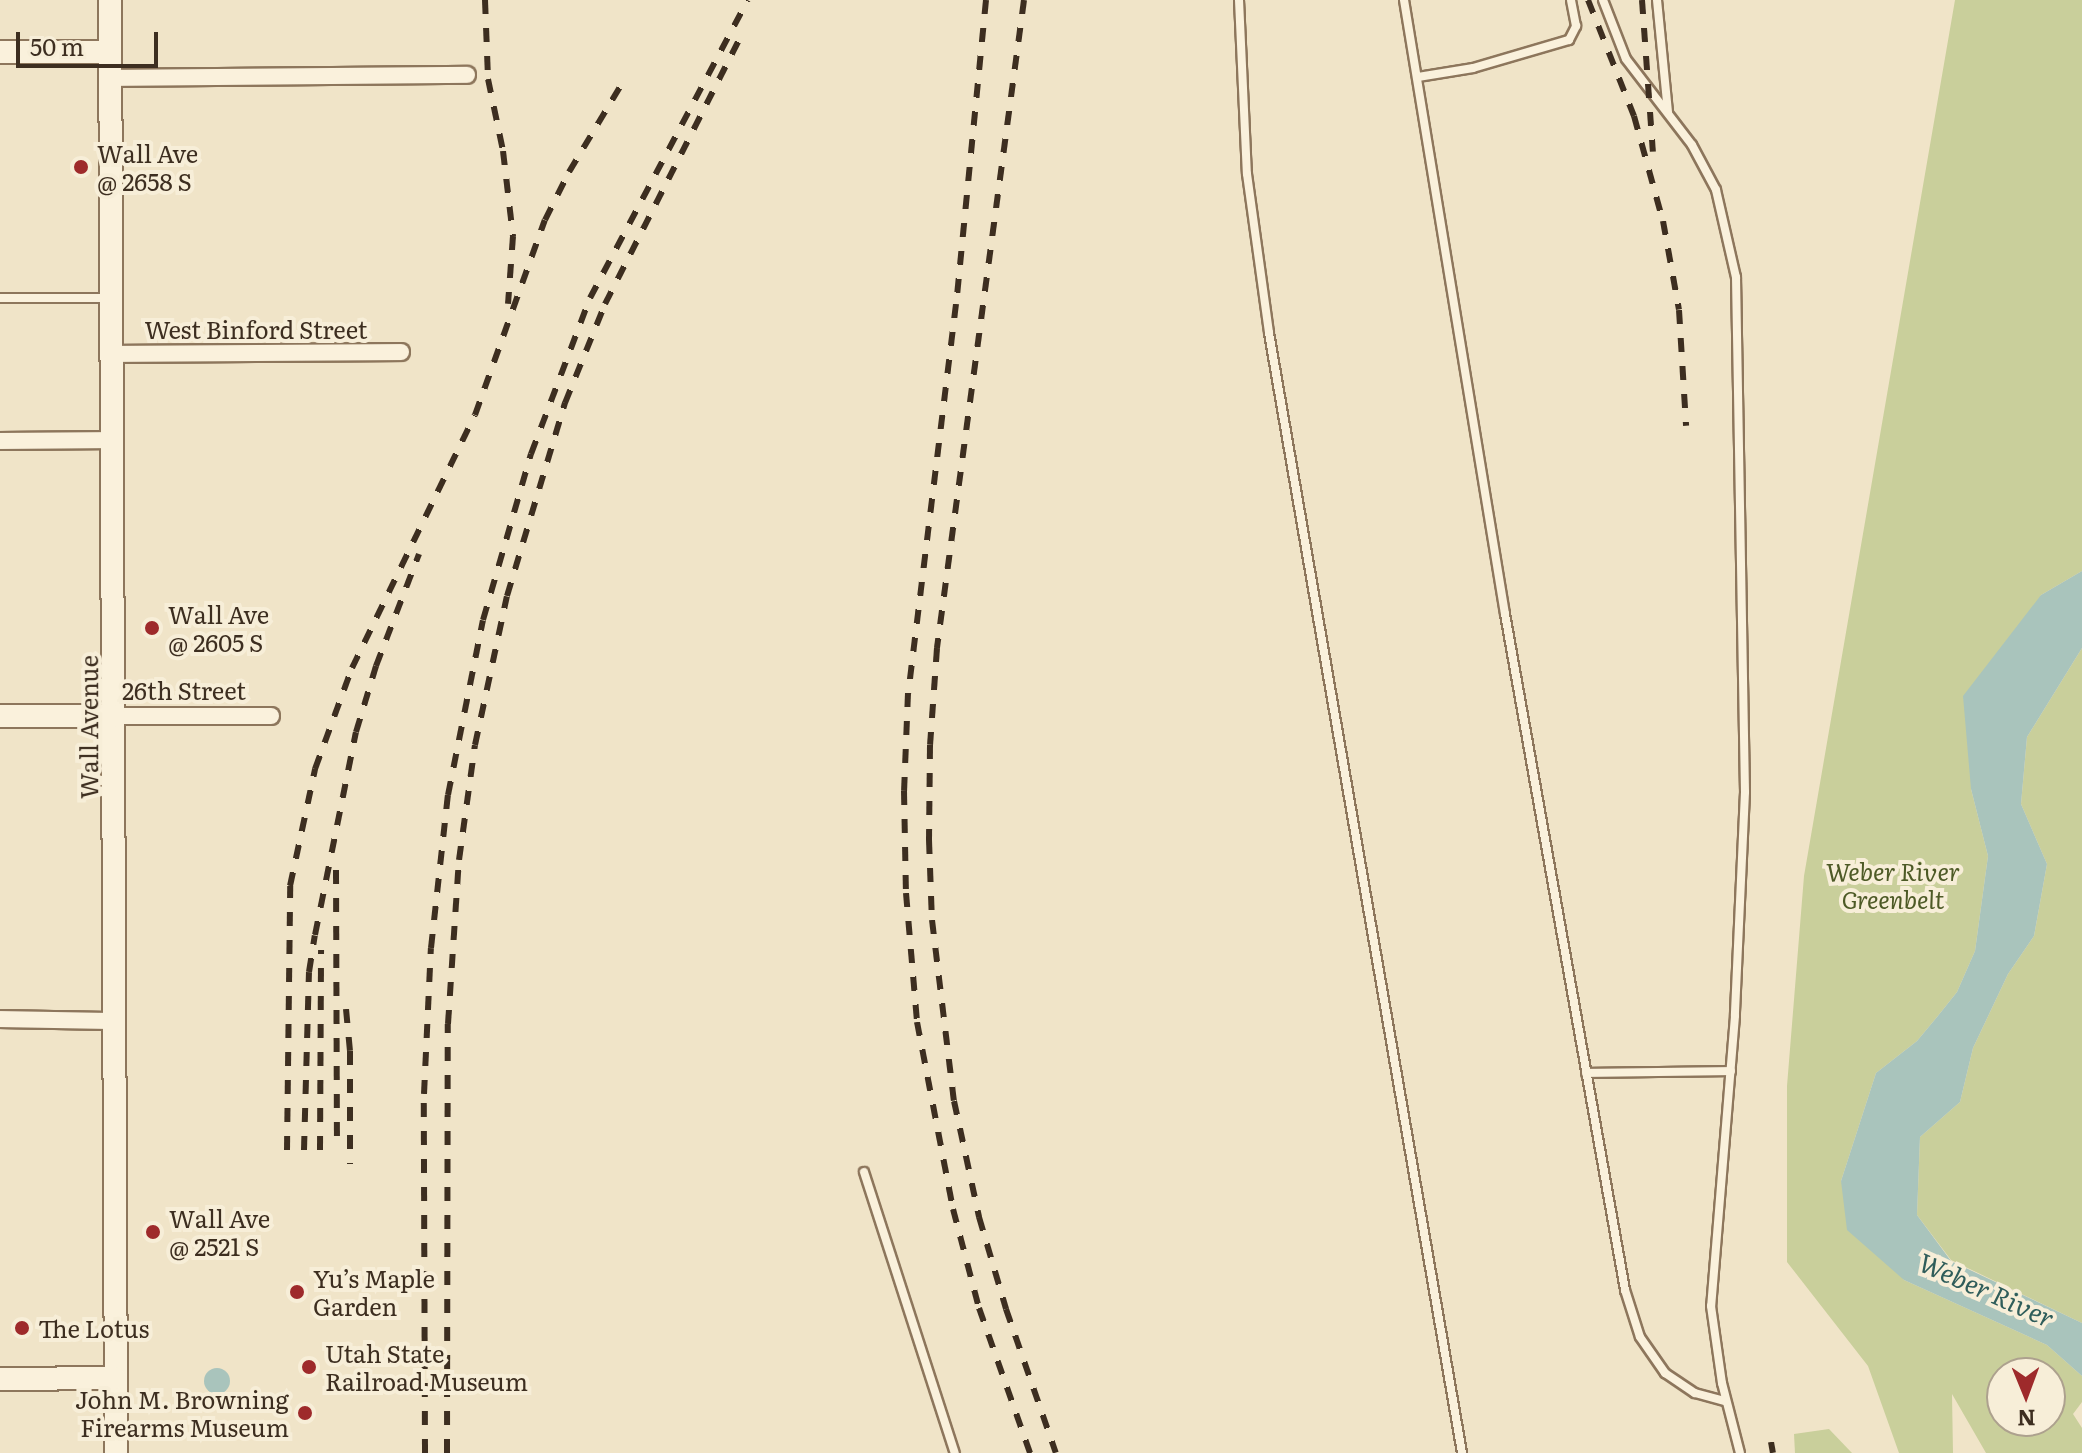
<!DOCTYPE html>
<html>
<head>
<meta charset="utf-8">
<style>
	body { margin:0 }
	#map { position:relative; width:2082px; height:1453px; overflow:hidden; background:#f0e4c8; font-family:Literata,serif }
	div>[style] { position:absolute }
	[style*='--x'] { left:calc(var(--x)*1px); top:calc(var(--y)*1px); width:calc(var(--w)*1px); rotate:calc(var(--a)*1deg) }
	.green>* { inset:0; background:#c9cf9b }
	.water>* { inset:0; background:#a9c4bc }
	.round { border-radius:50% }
	.roads { filter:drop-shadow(2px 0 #8d765c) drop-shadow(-2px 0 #8d765c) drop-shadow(0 2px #8d765c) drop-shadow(0 -2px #8d765c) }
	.lane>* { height:8px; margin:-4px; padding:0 4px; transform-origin:4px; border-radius:4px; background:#faf1dc }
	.street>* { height:16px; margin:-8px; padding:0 8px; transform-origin:8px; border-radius:8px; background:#faf1dc }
	.secondary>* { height:22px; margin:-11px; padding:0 11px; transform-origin:11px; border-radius:11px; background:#faf1dc }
	.rail>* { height:6px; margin-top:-3px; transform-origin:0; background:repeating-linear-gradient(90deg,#3d2e20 0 14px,transparent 0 28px) }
	.dots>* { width:22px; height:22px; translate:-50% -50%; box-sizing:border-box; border:4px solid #f7eed8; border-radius:50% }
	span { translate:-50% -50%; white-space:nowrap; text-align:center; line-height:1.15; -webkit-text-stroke:8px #f7eed8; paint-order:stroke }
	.poi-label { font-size:24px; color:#3d2e20 }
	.left { translate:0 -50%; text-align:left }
	.right { translate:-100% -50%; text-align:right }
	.street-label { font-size:24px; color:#3d2e20 }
	.park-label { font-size:24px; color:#4d5a26; font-style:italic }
	.water-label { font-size:26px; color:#2f5d5a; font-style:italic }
	.north { position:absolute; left:1986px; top:1357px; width:80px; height:80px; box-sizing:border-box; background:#f7eed8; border:2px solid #ada18e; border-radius:50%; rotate:179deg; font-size:22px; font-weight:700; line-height:32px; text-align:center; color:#3d2e20 }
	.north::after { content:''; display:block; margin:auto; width:28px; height:36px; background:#9e2a2b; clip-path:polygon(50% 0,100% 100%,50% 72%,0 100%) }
	.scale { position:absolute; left:16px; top:32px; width:142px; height:36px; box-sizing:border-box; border:4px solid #3d2e20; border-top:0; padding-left:10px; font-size:24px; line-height:28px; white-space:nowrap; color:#3d2e20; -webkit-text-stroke:6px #f7eed8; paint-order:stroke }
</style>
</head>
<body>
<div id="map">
	<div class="green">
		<i style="clip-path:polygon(evenodd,1955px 0,2082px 0,2082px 571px,2041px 595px,1971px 789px,1988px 856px,1975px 951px,1957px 992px,1937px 1017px,1917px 1041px,1876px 1073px,1841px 1181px,1904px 1280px,2047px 1345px,2082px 1376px,2082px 1402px,2073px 1414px,2082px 1428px,2082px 1453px,1986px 1453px,1952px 1394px,1953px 1453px,1899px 1453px,1868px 1366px,1787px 1262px,1787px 1086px,1804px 876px,1955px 0,2002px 1373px,2050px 1373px,2050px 1421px,2002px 1421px,2002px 1373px)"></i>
		<i style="clip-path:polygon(2082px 648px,2082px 1323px,1951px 1260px,1917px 1215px,1920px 1137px,1960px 1102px,1973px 1048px,2008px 974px,2034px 936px,2047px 864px,2021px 804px,2027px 737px)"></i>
		<i style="clip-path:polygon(1829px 1429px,1852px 1453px,1795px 1453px,1794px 1434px)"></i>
	</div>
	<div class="water">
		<i style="clip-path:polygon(2082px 571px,2082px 648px,2027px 737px,2021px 804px,2047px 864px,2034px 936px,2008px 974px,1973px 1048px,1960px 1102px,1920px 1137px,1917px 1215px,1951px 1261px,2082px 1323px,2082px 1376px,2047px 1345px,1904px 1280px,1847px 1230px,1841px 1181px,1876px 1073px,1917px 1041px,1937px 1017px,1957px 992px,1975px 951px,1988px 856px,1971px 789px,1963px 696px,2041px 595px)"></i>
		<i class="round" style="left:204px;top:1368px;width:26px;height:26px"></i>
	</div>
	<div class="roads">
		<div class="lane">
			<i style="--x:1239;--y:0;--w:174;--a:87.4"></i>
			<i style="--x:1247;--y:174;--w:161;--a:82.1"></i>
			<i style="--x:1269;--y:333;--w:1137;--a:80.22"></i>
			<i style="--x:1404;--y:0;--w:622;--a:80.66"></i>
			<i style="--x:1505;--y:614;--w:687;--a:79.93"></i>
			<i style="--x:1625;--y:1290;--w:49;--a:72.3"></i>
			<i style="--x:1640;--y:1337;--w:44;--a:55.2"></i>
			<i style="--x:1665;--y:1373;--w:36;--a:34"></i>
			<i style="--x:1695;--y:1393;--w:31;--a:15"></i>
			<i style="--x:1603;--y:0;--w:63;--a:68.7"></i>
			<i style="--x:1626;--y:59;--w:108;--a:52.5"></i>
			<i style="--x:1692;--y:145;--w:51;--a:61.9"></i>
			<i style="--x:1716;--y:190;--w:89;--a:77.1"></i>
			<i style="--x:1736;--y:277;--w:515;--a:89"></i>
			<i style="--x:1745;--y:792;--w:224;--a:92.6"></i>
			<i style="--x:1735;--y:1016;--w:291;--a:94.7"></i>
			<i style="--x:1711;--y:1306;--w:78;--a:81.9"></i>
			<i style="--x:1722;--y:1383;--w:72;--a:75.6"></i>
			<i style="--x:1657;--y:0;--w:113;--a:84.4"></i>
			<i style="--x:1418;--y:77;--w:56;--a:-9.3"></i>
			<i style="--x:1473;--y:68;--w:100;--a:-16.3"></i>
			<i style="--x:1569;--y:40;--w:16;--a:-63"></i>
			<i style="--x:1576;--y:26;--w:26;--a:-101"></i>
			<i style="--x:0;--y:298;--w:111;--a:0"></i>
			<i style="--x:1586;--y:1073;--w:145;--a:-0.8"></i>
			<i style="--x:864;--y:1172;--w:295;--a:72.1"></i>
		</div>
		<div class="street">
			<i style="--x:110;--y:78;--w:357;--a:-0.5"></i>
			<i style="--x:112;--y:354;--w:289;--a:-0.4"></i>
			<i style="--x:0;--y:441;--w:112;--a:-0.5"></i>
			<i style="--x:114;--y:716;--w:157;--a:0"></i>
			<i style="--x:0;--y:1019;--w:116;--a:1"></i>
		</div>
		<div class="secondary">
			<i style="--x:110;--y:0;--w:1453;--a:89.76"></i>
			<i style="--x:0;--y:52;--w:110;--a:0"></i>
			<i style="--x:0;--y:716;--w:114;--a:0"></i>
			<i style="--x:0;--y:1379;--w:115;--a:-0.5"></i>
		</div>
	</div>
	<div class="rail">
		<i style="--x:485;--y:0;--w:79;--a:87.8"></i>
		<i style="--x:488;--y:79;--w:74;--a:78.2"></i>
		<i style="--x:503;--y:151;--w:86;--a:83.3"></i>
		<i style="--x:513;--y:236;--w:68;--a:94.2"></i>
		<i style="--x:986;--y:0;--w:305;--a:95.6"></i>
		<i style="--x:956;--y:304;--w:392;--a:97"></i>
		<i style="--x:908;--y:693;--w:98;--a:92.3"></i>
		<i style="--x:904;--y:791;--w:102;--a:88.9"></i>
		<i style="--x:906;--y:893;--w:129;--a:85.1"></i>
		<i style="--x:917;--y:1022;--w:190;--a:79.1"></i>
		<i style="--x:953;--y:1209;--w:102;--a:75.3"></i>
		<i style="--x:979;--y:1308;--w:154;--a:70.6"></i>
		<i style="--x:1024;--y:0;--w:654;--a:97.65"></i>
		<i style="--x:937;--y:648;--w:97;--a:94.1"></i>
		<i style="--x:930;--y:745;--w:95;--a:90.6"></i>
		<i style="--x:929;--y:840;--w:80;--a:87.9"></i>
		<i style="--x:932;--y:920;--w:182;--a:83.1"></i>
		<i style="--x:954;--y:1101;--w:119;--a:77.8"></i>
		<i style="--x:979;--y:1217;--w:96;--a:73.6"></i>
		<i style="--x:1006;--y:1309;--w:152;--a:70.9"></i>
		<i style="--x:1588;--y:0;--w:125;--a:68.4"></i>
		<i style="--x:1634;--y:116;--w:109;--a:74.6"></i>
		<i style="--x:1663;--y:221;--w:90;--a:79.8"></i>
		<i style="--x:1679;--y:310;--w:116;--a:86.5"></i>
		<i style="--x:1642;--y:0;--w:152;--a:85.9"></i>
		<i style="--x:336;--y:870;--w:280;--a:89.8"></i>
		<i style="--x:346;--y:1009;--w:42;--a:84.6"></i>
		<i style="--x:350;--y:1051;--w:113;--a:90"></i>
		<i style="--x:287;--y:1150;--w:264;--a:-89.3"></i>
		<i style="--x:290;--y:886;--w:120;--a:-77.9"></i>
		<i style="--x:315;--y:769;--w:108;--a:-69.9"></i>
		<i style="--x:352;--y:668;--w:281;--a:-64.1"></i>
		<i style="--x:475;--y:415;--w:207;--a:-70.3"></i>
		<i style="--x:545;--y:220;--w:54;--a:-63.4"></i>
		<i style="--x:569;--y:172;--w:107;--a:-59.1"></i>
		<i style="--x:304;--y:1150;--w:178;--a:-88.4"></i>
		<i style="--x:309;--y:972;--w:37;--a:-81"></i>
		<i style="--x:315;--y:935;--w:207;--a:-78.6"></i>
		<i style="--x:356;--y:732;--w:69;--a:-73.1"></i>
		<i style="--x:376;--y:666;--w:120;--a:-69"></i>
		<i style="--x:320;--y:1150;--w:200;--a:-89.7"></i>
		<i style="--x:1771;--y:1442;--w:11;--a:80"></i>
		<i style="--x:425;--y:1453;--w:359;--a:-90.2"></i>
		<i style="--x:424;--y:1094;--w:146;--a:-87.3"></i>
		<i style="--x:431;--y:948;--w:154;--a:-83.7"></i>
		<i style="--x:448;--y:795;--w:178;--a:-78.7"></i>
		<i style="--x:483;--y:620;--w:173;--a:-73.9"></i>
		<i style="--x:531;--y:454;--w:167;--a:-69.3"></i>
		<i style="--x:590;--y:298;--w:337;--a:-62.1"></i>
		<i style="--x:447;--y:1453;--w:429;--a:-89.9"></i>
		<i style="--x:448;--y:1024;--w:164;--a:-86.2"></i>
		<i style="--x:459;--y:860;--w:116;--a:-82.1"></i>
		<i style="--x:475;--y:745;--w:152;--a:-77.9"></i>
		<i style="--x:507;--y:596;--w:202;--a:-73.3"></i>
		<i style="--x:565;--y:403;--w:107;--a:-68"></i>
		<i style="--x:605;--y:304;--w:296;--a:-63.1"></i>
	</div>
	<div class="dots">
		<i style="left:81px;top:167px;background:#9e2a2b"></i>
		<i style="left:152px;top:628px;background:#9e2a2b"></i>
		<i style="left:153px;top:1232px;background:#9e2a2b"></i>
		<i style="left:297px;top:1292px;background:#9e2a2b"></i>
		<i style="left:22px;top:1328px;background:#9e2a2b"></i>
		<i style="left:309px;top:1367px;background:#9e2a2b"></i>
		<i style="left:305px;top:1413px;background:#9e2a2b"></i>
	</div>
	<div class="poi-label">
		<span class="left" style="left:97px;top:167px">Wall Ave<br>@ 2658 S</span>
		<span class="left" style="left:168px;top:628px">Wall Ave<br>@ 2605 S</span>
		<span class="left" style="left:169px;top:1232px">Wall Ave<br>@ 2521 S</span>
		<span class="left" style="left:313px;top:1292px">Yu’s Maple<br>Garden</span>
		<span class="left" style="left:38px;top:1328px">The Lotus</span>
		<span class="left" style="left:325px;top:1367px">Utah State<br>Railroad Museum</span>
		<span class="right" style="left:289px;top:1413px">John M. Browning<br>Firearms Museum</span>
	</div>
	<div class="street-label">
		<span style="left:256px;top:329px">West Binford Street</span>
		<span style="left:184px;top:690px">26th Street</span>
		<span style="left:88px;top:727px;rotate:-90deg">Wall Avenue</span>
	</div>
	<div class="park-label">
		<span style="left:1893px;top:885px">Weber River<br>Greenbelt</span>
	</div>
	<div class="water-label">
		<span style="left:1987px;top:1289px;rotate:24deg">Weber River</span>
	</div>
	<div class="north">N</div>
	<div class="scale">50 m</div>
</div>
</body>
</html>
